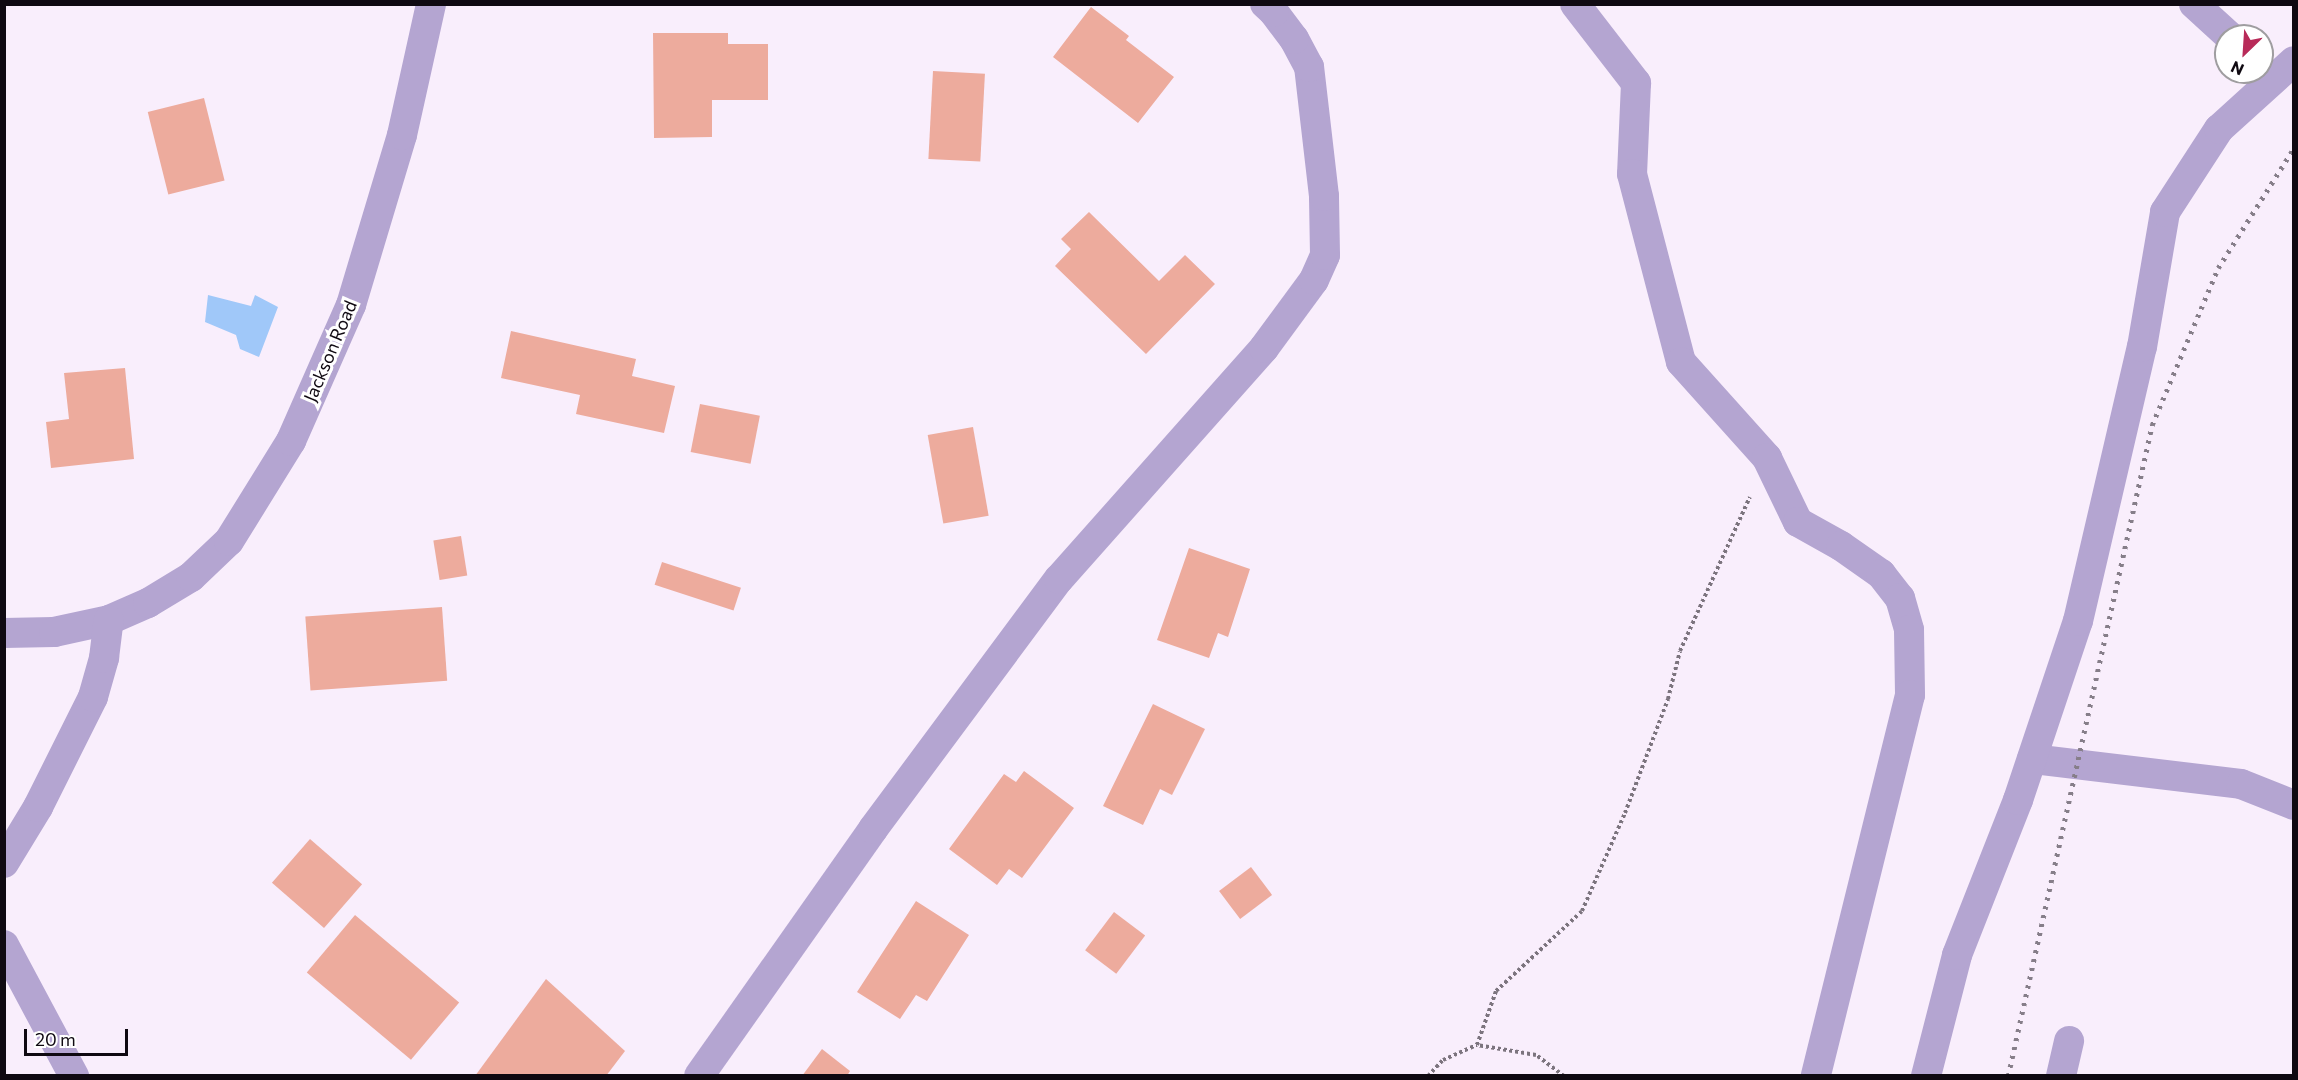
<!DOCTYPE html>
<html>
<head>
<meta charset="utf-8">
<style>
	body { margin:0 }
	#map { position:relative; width:2298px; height:1080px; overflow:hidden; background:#f9eefc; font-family:Commissioner,sans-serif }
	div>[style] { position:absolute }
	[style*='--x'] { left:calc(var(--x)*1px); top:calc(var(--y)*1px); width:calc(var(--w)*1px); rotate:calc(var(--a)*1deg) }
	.water>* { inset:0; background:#a0c8f9 }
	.building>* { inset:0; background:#edab9d; transform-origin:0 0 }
	.path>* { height:4px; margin-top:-2px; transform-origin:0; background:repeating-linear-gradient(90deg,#7c747e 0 3px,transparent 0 6px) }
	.street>* { height:30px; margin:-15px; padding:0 15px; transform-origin:15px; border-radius:15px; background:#b4a5d1 }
	.rail>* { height:4.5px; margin-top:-2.25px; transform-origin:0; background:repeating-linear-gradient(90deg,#867e89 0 3px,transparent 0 9px) }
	span { translate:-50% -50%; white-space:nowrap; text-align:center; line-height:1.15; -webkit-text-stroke:6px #fff; paint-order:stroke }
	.street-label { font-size:18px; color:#0f0911 }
	.frame { position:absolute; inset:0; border:6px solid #0f0911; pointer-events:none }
	.north { position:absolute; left:2214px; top:24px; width:60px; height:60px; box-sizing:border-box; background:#fff; border:2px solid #9f9da0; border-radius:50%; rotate:205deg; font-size:16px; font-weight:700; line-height:24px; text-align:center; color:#0f0911 }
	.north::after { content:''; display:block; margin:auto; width:21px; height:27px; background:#b82a59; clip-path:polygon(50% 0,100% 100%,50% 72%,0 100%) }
	.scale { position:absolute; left:24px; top:1029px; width:104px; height:27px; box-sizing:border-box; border:3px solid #0f0911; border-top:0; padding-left:8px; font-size:18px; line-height:21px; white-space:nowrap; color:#0f0911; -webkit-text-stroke:4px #fff; paint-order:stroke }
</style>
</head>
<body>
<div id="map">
	<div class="water">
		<i style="clip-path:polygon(208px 295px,251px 306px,255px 295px,278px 307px,259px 357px,240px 349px,236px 335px,205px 322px)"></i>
	</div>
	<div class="building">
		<i style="clip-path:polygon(1091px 7px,1129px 36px,1126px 40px,1174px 77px,1138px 123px,1053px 57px)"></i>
		<i style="clip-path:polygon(653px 33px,728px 33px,728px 44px,768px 44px,768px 100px,712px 100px,712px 137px,654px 138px)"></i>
		<i style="left:933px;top:71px;width:52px;height:88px;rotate:3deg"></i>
		<i style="left:204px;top:98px;width:85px;height:58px;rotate:76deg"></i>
		<i style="clip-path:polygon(1089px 212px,1159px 281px,1185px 255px,1215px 284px,1146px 354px,1055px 266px,1071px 249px,1061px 239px)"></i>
		<i style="clip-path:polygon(511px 331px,636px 359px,632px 376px,675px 386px,664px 433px,576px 414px,580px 395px,501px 378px)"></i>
		<i style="clip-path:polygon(125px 368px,134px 459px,51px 468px,46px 422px,69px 419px,64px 373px)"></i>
		<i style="left:700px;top:404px;width:61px;height:49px;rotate:11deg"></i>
		<i style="left:973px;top:427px;width:90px;height:46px;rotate:80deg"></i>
		<i style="left:461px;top:536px;width:40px;height:28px;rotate:81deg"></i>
		<i style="clip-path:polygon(1189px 548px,1250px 569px,1228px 637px,1218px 633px,1209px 658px,1157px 640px)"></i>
		<i style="left:662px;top:562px;width:83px;height:24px;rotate:18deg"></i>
		<i style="left:442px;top:607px;width:74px;height:137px;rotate:86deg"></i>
		<i style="clip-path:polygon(1153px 704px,1205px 729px,1172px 795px,1160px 789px,1143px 825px,1103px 806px)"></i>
		<i style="clip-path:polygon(1024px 771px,1074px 808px,1022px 878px,1009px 869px,997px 885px,949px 849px,1004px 774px,1016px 782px)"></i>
		<i style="left:310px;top:839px;width:69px;height:58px;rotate:41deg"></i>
		<i style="left:1251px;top:867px;width:35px;height:40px;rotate:53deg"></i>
		<i style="clip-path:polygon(916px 901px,969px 935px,927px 1001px,916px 995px,900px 1019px,857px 992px)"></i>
		<i style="left:1114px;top:912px;width:39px;height:48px;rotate:37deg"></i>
		<i style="left:355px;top:915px;width:136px;height:75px;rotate:40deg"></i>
		<i style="clip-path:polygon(546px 979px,625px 1051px,606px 1076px,475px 1076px)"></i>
		<i style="clip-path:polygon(822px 1049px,850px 1071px,847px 1076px,802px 1076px)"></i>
	</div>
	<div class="path">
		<i style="--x:1428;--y:1076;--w:22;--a:-47"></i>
		<i style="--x:1443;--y:1060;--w:37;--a:-24"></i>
		<i style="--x:1564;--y:1076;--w:35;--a:-143"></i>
		<i style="--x:1536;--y:1055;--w:60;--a:-170.4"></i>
		<i style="--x:1477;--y:1045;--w:57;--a:-70.6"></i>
		<i style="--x:1496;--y:991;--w:117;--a:-42.9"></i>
		<i style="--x:1582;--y:911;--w:107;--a:-66.3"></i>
		<i style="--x:1625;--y:813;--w:122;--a:-69.3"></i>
		<i style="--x:1668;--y:699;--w:49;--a:-76"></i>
		<i style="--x:1680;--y:651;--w:169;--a:-65.6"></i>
	</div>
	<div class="street">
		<i style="--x:1575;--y:4;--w:100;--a:52.3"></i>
		<i style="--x:1636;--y:83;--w:91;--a:92.5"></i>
		<i style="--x:1632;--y:174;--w:194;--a:75.4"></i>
		<i style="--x:1681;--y:362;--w:129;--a:48.1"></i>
		<i style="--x:1767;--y:458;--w:71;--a:64.2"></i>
		<i style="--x:1798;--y:522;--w:49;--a:29.2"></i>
		<i style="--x:1841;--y:546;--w:49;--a:35"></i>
		<i style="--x:1881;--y:574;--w:31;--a:52"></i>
		<i style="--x:1900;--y:598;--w:33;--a:74"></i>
		<i style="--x:1909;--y:630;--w:65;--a:89.1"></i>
		<i style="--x:1910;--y:695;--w:392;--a:103.9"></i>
		<i style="--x:2194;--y:4;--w:47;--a:42.4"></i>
		<i style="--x:4;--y:633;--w:50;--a:-1.1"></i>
		<i style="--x:54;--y:632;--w:56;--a:-12.3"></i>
		<i style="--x:109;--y:620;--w:43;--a:-23.6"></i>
		<i style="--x:148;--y:603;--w:50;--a:-31.2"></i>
		<i style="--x:191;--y:577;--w:52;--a:-43.5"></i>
		<i style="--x:229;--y:541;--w:118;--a:-58.2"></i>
		<i style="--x:291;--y:441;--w:149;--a:-66.2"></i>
		<i style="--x:351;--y:305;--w:177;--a:-73.3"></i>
		<i style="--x:402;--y:135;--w:134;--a:-77.5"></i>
		<i style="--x:2032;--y:759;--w:210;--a:6.8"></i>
		<i style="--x:2241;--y:784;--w:57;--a:21.6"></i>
		<i style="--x:4;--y:863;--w:66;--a:-58.7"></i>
		<i style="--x:38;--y:807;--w:123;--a:-63.4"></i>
		<i style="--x:93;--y:697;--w:41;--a:-74.2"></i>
		<i style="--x:104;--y:658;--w:38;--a:-83"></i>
		<i style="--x:4;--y:945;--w:149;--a:61.9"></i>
		<i style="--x:699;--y:1076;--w:302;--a:-54.8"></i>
		<i style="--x:873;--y:829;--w:312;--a:-53.4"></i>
		<i style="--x:1059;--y:579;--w:309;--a:-48.4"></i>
		<i style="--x:1264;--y:348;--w:84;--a:-53.7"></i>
		<i style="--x:1314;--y:280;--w:27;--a:-66"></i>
		<i style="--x:1325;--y:255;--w:59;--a:-91"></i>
		<i style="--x:1324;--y:196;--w:130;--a:-96.6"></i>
		<i style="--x:1309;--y:67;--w:32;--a:-118"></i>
		<i style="--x:1294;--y:39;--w:34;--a:-127"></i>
		<i style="--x:1274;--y:12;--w:12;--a:-138"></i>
		<i style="--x:1926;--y:1076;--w:125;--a:-75.6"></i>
		<i style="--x:1957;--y:955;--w:167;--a:-68.5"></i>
		<i style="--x:2018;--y:800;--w:189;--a:-71.5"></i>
		<i style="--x:2078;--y:621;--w:281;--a:-76.9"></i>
		<i style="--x:2142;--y:347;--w:137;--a:-80.3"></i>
		<i style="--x:2165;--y:212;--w:99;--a:-57"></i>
		<i style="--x:2219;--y:129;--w:101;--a:-42.2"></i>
		<i style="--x:2061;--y:1076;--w:36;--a:-77"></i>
	</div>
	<div class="rail">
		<i style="--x:2008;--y:1076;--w:667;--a:-77.53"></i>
		<i style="--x:2152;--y:425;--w:170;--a:-67.2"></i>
		<i style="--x:2218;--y:268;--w:142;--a:-57.7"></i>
	</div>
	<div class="street-label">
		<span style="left:330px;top:351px;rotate:-67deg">Jackson Road</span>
	</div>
	<div class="frame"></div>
	<div class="north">N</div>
	<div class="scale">20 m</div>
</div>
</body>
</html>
